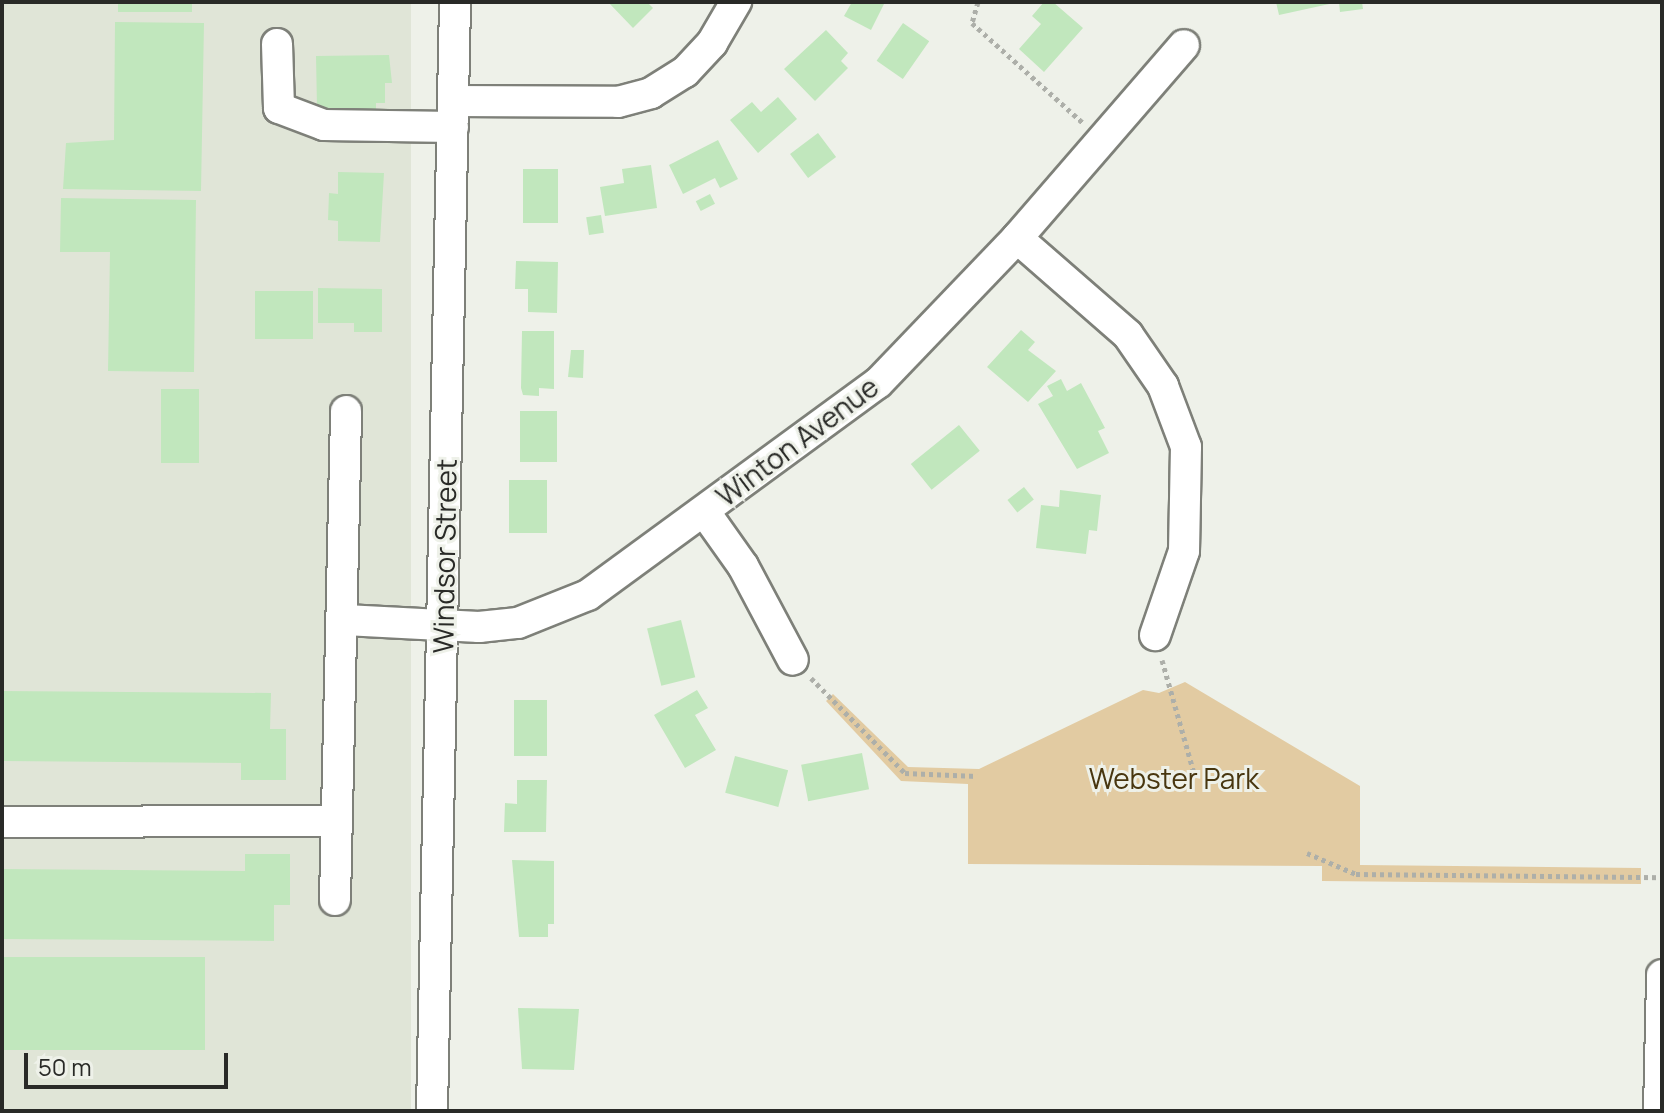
<!DOCTYPE html>
<html>
<head>
<meta charset="utf-8">
<style>
	body { margin:0 }
	#map { position:relative; width:1664px; height:1113px; overflow:hidden; background:#eef1e9; font-family:Manrope,sans-serif }
	div>[style] { position:absolute }
	[style*='--x'] { left:calc(var(--x)*1px); top:calc(var(--y)*1px); width:calc(var(--w)*1px); rotate:calc(var(--a)*1deg) }
	.built>* { inset:0; background:#e0e5d7; transform-origin:0 0 }
	.green>* { inset:0; background:#e2cba2 }
	.building>* { inset:0; background:#c1e7bd; transform-origin:0 0 }
	.path>* { height:5px; margin-top:-2.5px; transform-origin:0; background:repeating-linear-gradient(90deg,#adafa9 0 4px,transparent 0 8px) }
	.roads { filter:drop-shadow(2px 0 #7e8079) drop-shadow(-2px 0 #7e8079) drop-shadow(0 2px #7e8079) drop-shadow(0 -2px #7e8079) }
	.minor>* { height:30px; margin:-15px; padding:0 15px; transform-origin:15px; border-radius:15px; background:#fff }
	span { translate:-50% -50%; white-space:nowrap; text-align:center; line-height:1.15; -webkit-text-stroke:6px #eef1e9; paint-order:stroke }
	.street-label { font-size:28px; color:#292a27 }
	.park-label { font-size:28px; color:#48360f }
	.frame { position:absolute; inset:0; border:4px solid #292a27; pointer-events:none }
	.scale { position:absolute; left:24px; top:1053px; width:204px; height:36px; box-sizing:border-box; border:4px solid #292a27; border-top:0; padding-left:10px; font-size:24px; line-height:28px; white-space:nowrap; color:#292a27; -webkit-text-stroke:6px #eef1e9; paint-order:stroke }
</style>
</head>
<body>
<div id="map">
	<div class="built">
		<i style="left:2px;top:2px;width:409px;height:1109px"></i>
	</div>
	<div class="green">
		<i style="clip-path:polygon(1185px 682px,1360px 786px,1360px 865px,1641px 868px,1641px 884px,1322px 881px,1322px 866px,968px 864px,968px 784px,901px 781px,826px 701px,833px 694px,908px 767px,979px 769px,1143px 690px,1159px 693px)"></i>
	</div>
	<div class="building">
		<i style="left:118px;top:2px;width:74px;height:10px"></i>
		<i style="clip-path:polygon(608px 2px,647px 2px,653px 8px,633px 28px)"></i>
		<i style="clip-path:polygon(852px 2px,885px 2px,871px 30px,844px 16px)"></i>
		<i style="clip-path:polygon(1044px 2px,1053px 2px,1083px 28px,1044px 72px,1019px 49px,1041px 24px,1032px 16px)"></i>
		<i style="clip-path:polygon(1276px 2px,1334px 2px,1334px 3px,1279px 15px)"></i>
		<i style="clip-path:polygon(1339px 2px,1362px 2px,1363px 9px,1340px 12px)"></i>
		<i style="clip-path:polygon(115px 22px,204px 23px,201px 191px,63px 189px,66px 143px,114px 140px)"></i>
		<i style="left:903px;top:23px;width:32px;height:46px;rotate:35deg"></i>
		<i style="clip-path:polygon(826px 30px,848px 53px,841px 61px,848px 68px,815px 101px,784px 69px)"></i>
		<i style="clip-path:polygon(389px 55px,392px 83px,385px 83px,385px 103px,376px 103px,376px 120px,332px 121px,332px 108px,317px 108px,316px 56px)"></i>
		<i style="clip-path:polygon(778px 97px,797px 119px,758px 153px,730px 120px,752px 102px,761px 112px)"></i>
		<i style="left:818px;top:133px;width:30px;height:35px;rotate:53deg"></i>
		<i style="clip-path:polygon(718px 140px,738px 179px,720px 188px,715px 178px,683px 194px,669px 165px)"></i>
		<i style="clip-path:polygon(651px 165px,657px 208px,605px 216px,600px 187px,624px 183px,622px 169px)"></i>
		<i style="left:523px;top:169px;width:35px;height:54px"></i>
		<i style="clip-path:polygon(338px 172px,384px 173px,380px 242px,338px 241px,338px 221px,328px 220px,329px 193px,338px 194px)"></i>
		<i style="left:710px;top:194px;width:11px;height:16px;rotate:63deg"></i>
		<i style="clip-path:polygon(61px 198px,196px 200px,194px 372px,108px 371px,110px 252px,60px 252px)"></i>
		<i style="left:601px;top:215px;width:18px;height:15px;rotate:81deg"></i>
		<i style="clip-path:polygon(516px 261px,558px 262px,557px 313px,528px 312px,528px 289px,515px 289px)"></i>
		<i style="clip-path:polygon(318px 288px,382px 289px,382px 332px,354px 332px,354px 323px,318px 323px)"></i>
		<i style="left:255px;top:291px;width:58px;height:48px"></i>
		<i style="clip-path:polygon(1021px 330px,1035px 342px,1028px 350px,1056px 371px,1028px 402px,987px 367px)"></i>
		<i style="clip-path:polygon(522px 331px,554px 331px,554px 389px,539px 388px,539px 396px,523px 395px,521px 388px)"></i>
		<i style="clip-path:polygon(571px 350px,584px 350px,583px 378px,568px 377px)"></i>
		<i style="clip-path:polygon(1061px 379px,1067px 391px,1081px 383px,1105px 428px,1098px 431px,1109px 453px,1077px 469px,1038px 404px,1053px 396px,1047px 386px)"></i>
		<i style="left:161px;top:389px;width:38px;height:74px"></i>
		<i style="left:520px;top:411px;width:37px;height:51px"></i>
		<i style="left:959px;top:425px;width:33px;height:62px;rotate:51deg"></i>
		<i style="left:509px;top:480px;width:38px;height:53px"></i>
		<i style="left:1024px;top:487px;width:16px;height:21px;rotate:52deg"></i>
		<i style="clip-path:polygon(1060px 490px,1101px 495px,1097px 531px,1089px 530px,1086px 554px,1036px 548px,1041px 505px,1059px 507px)"></i>
		<i style="left:681px;top:620px;width:59px;height:35px;rotate:76deg"></i>
		<i style="clip-path:polygon(697px 690px,708px 708px,695px 715px,716px 750px,685px 768px,654px 715px)"></i>
		<i style="clip-path:polygon(2px 691px,271px 693px,270px 729px,286px 729px,286px 780px,241px 780px,241px 763px,2px 761px)"></i>
		<i style="left:514px;top:700px;width:33px;height:56px"></i>
		<i style="left:862px;top:753px;width:37px;height:62px;rotate:79deg"></i>
		<i style="left:735px;top:756px;width:55px;height:38px;rotate:15deg"></i>
		<i style="clip-path:polygon(517px 780px,547px 780px,546px 832px,504px 832px,505px 803px,517px 804px)"></i>
		<i style="clip-path:polygon(245px 854px,290px 854px,290px 905px,274px 905px,274px 941px,2px 939px,2px 869px,245px 871px)"></i>
		<i style="clip-path:polygon(512px 860px,554px 861px,554px 924px,548px 924px,548px 937px,519px 937px)"></i>
		<i style="left:2px;top:957px;width:203px;height:93px"></i>
		<i style="clip-path:polygon(518px 1008px,579px 1009px,574px 1070px,522px 1069px)"></i>
	</div>
	<div class="path">
		<i style="--x:978;--y:2;--w:22;--a:106"></i>
		<i style="--x:972;--y:23;--w:149;--a:42"></i>
		<i style="--x:1162;--y:660;--w:117;--a:74.2"></i>
		<i style="--x:811;--y:678;--w:134;--a:45.3"></i>
		<i style="--x:905;--y:773;--w:72;--a:2.4"></i>
		<i style="--x:1307;--y:853;--w:53;--a:23.2"></i>
		<i style="--x:1356;--y:874;--w:306;--a:0.6"></i>
	</div>
	<div class="roads">
		<div class="minor">
			<i style="--x:277;--y:44;--w:64;--a:88.2"></i>
			<i style="--x:279;--y:108;--w:48;--a:20.7"></i>
			<i style="--x:324;--y:125;--w:129;--a:0.9"></i>
			<i style="--x:453;--y:101;--w:165;--a:0.3"></i>
			<i style="--x:618;--y:102;--w:34;--a:-15"></i>
			<i style="--x:651;--y:93;--w:40;--a:-32"></i>
			<i style="--x:685;--y:72;--w:40;--a:-47"></i>
			<i style="--x:712;--y:43;--w:48;--a:-59.7"></i>
			<i style="--x:1017;--y:238;--w:147;--a:41.1"></i>
			<i style="--x:1128;--y:335;--w:62;--a:55.5"></i>
			<i style="--x:1163;--y:386;--w:65;--a:69.3"></i>
			<i style="--x:1186;--y:447;--w:104;--a:91.1"></i>
			<i style="--x:1184;--y:551;--w:89;--a:109"></i>
			<i style="--x:704;--y:511;--w:67;--a:54.7"></i>
			<i style="--x:743;--y:566;--w:106;--a:62"></i>
			<i style="--x:345;--y:620;--w:134;--a:3"></i>
			<i style="--x:479;--y:627;--w:39;--a:-6"></i>
			<i style="--x:518;--y:623;--w:75;--a:-21.8"></i>
			<i style="--x:588;--y:595;--w:359;--a:-36.2"></i>
			<i style="--x:878;--y:383;--w:201;--a:-46.2"></i>
			<i style="--x:1017;--y:238;--w:255;--a:-49.1"></i>
			<i style="--x:2;--y:822;--w:334;--a:-0.2"></i>
			<i style="--x:335;--y:900;--w:489;--a:-88.7"></i>
			<i style="--x:432;--y:1111;--w:1109;--a:-88.81"></i>
			<i style="--x:1659;--y:1111;--w:136;--a:-88.7"></i>
		</div>
	</div>
	<div class="street-label">
		<span style="left:797px;top:441px;rotate:-37deg">Winton Avenue</span>
		<span style="left:444px;top:556px;rotate:-89deg">Windsor Street</span>
	</div>
	<div class="park-label">
		<span style="left:1174px;top:778px">Webster Park</span>
	</div>
	<div class="frame"></div>
	<div class="scale">50 m</div>
</div>
</body>
</html>
